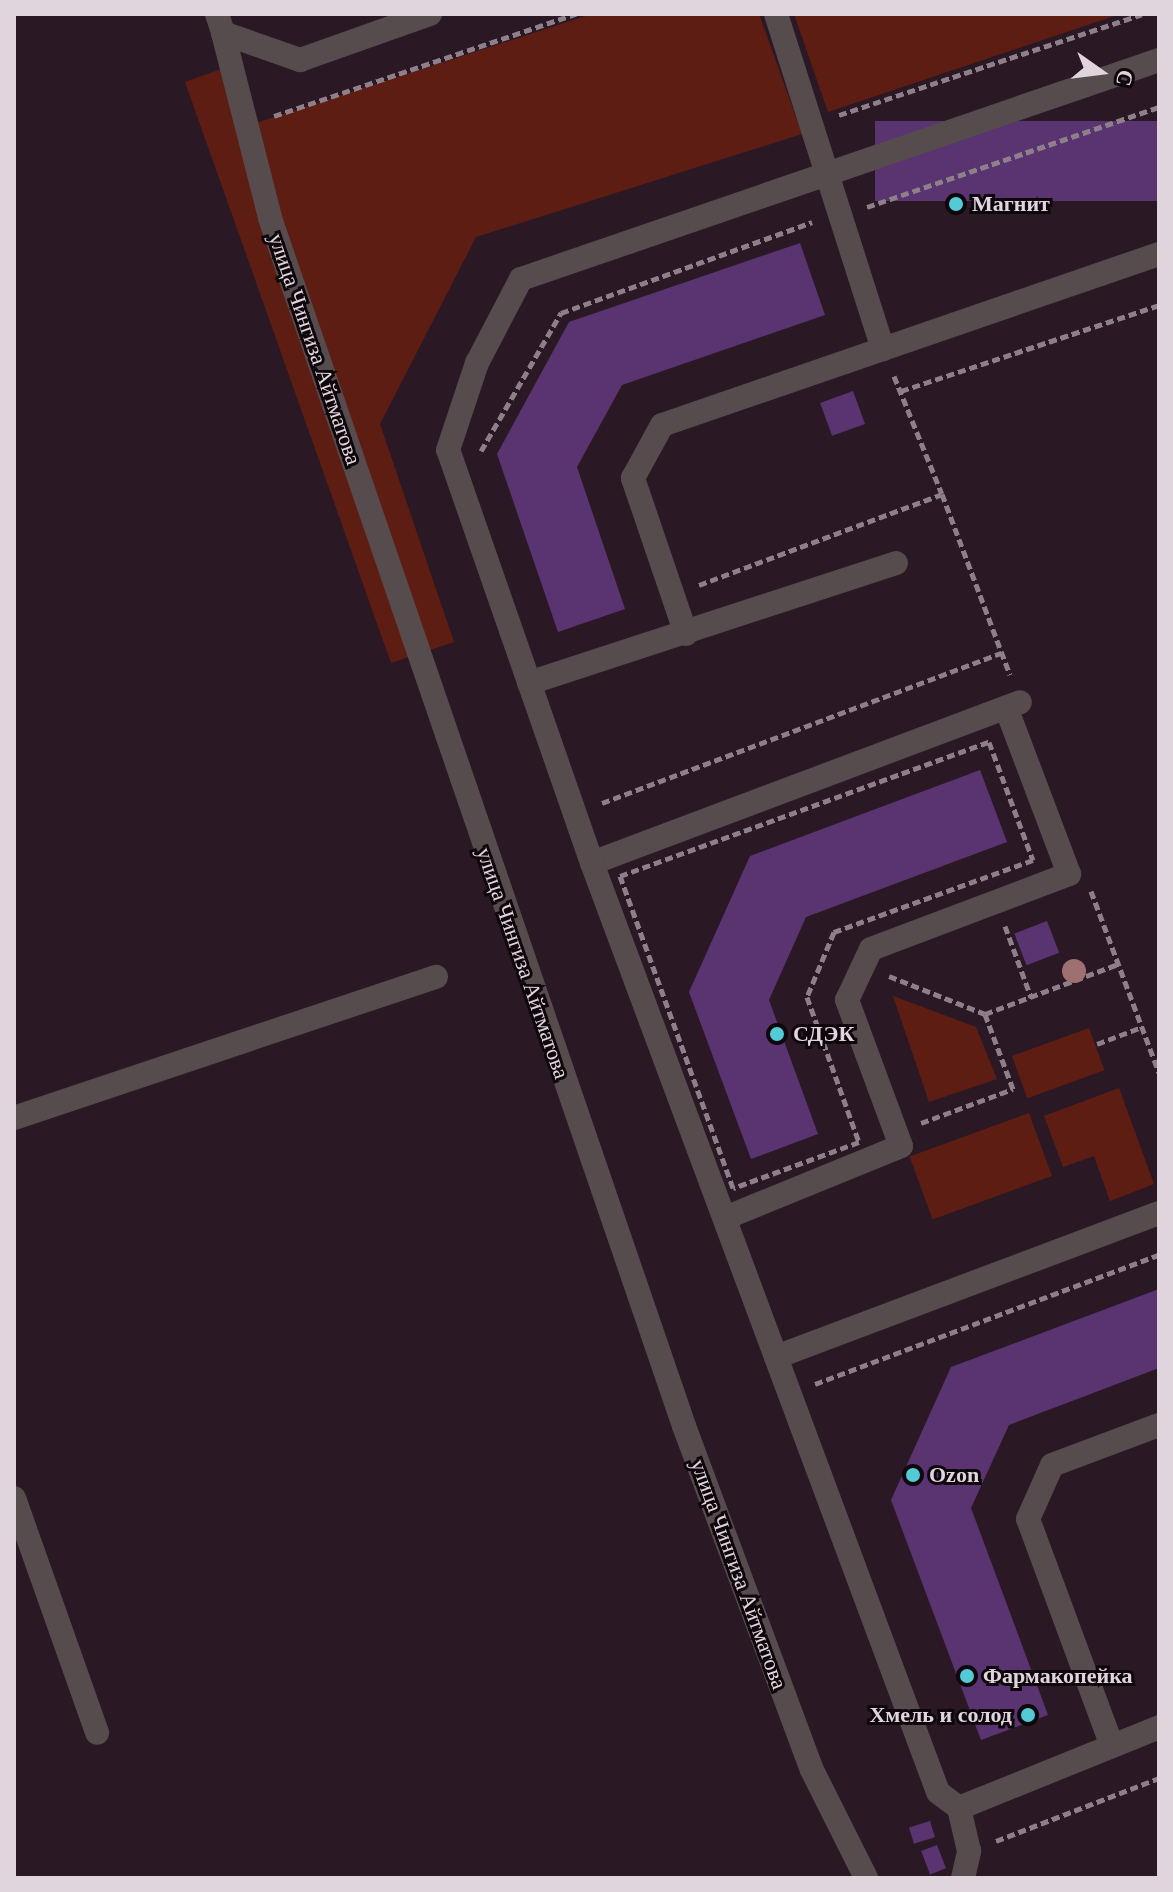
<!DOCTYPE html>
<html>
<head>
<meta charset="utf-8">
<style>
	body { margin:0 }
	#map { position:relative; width:1173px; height:1892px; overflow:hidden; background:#2a1925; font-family:"Times New Roman",serif }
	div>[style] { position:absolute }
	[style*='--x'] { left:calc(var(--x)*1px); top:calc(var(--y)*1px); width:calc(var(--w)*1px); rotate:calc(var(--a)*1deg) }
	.green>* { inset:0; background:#5e1d13; transform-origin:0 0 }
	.building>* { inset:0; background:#593470; transform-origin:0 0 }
	.path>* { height:5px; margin-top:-2.5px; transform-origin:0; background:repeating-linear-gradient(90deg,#8e808a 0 8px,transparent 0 12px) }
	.minor>* { height:24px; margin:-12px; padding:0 12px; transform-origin:12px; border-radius:12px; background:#564b4d }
	.trees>* { width:24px; height:24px; margin:-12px; border-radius:50%; background:#9e706f }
	.dots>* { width:22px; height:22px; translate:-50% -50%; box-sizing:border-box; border:4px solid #0e070c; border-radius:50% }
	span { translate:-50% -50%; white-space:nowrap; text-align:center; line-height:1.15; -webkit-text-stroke:6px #0e070c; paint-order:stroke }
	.poi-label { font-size:22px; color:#e1d5dd; font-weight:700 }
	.left { translate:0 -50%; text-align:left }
	.right { translate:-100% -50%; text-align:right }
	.street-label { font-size:22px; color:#e1d5dd }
	.frame { position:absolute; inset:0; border:16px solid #e1d5dd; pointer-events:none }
	.north { position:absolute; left:1061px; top:32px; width:80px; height:80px; -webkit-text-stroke:6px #0e070c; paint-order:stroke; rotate:104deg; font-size:22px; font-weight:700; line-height:32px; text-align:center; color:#e1d5dd }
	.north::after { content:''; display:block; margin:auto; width:28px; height:36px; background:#e1d5dd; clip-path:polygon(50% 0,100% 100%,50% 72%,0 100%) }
</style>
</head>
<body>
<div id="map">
	<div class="green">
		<i style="clip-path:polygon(592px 14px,759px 14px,802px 134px,476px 237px,380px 424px,454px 642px,391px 663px,185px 82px,227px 67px,256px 123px)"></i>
		<i style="clip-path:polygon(794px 14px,1120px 14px,828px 112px)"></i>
		<i style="clip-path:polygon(893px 996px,976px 1027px,997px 1079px,929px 1102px)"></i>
		<i style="left:1089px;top:1028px;width:45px;height:82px;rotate:70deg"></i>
		<i style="clip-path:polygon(1119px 1088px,1154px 1184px,1110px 1201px,1094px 1156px,1063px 1167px,1044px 1116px)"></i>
		<i style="left:1029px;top:1113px;width:67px;height:127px;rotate:70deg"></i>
	</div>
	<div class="building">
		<i style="left:1159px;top:121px;width:80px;height:284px;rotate:90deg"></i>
		<i style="clip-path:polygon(800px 243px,825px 315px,622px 385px,577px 467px,625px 609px,558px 632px,497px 454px,569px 322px)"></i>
		<i style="left:853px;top:391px;width:35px;height:35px;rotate:70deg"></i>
		<i style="clip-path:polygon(980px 770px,1007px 842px,806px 917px,769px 1000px,818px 1134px,751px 1159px,689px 992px,750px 856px)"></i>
		<i style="left:1047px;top:921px;width:34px;height:35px;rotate:69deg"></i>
		<i style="clip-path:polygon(1159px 1289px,1159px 1368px,1009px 1425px,971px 1508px,1048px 1715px,981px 1740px,891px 1500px,951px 1367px)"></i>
		<i style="left:930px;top:1821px;width:17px;height:22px;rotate:73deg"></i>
		<i style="left:937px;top:1845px;width:25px;height:17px;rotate:69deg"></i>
	</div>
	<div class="path">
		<i style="--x:839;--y:115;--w:319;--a:-18.4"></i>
		<i style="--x:274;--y:116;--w:319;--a:-18.7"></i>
		<i style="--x:867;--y:207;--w:309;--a:-18.9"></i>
		<i style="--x:894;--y:376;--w:127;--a:67.9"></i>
		<i style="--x:901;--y:391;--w:272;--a:-18.4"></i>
		<i style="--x:481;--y:451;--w:160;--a:-59.9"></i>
		<i style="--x:561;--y:313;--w:267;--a:-19.9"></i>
		<i style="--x:699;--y:585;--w:259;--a:-20.5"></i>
		<i style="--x:942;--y:494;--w:193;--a:69.4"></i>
		<i style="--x:989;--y:742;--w:126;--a:69.6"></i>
		<i style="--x:1033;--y:860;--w:212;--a:160.1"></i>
		<i style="--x:834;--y:932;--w:70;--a:112.6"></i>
		<i style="--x:807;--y:997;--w:154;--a:70.3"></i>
		<i style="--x:859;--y:1142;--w:134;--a:159.9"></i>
		<i style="--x:733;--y:1188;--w:332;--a:-109.9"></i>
		<i style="--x:620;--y:876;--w:393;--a:-20"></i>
		<i style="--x:602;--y:803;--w:427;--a:-20.6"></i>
		<i style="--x:1091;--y:891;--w:194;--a:69.5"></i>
		<i style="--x:1005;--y:926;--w:76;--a:69.9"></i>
		<i style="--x:889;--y:976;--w:103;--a:21.6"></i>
		<i style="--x:1097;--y:1044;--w:48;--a:-20.7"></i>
		<i style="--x:921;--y:1123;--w:98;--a:-20.3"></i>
		<i style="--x:1013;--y:1089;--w:80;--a:-110.5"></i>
		<i style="--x:985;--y:1014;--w:142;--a:-20.6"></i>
		<i style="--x:815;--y:1384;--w:367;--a:-20.6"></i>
		<i style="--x:996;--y:1841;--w:175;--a:-21.1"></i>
	</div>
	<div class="minor">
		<i style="--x:217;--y:14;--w:20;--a:72"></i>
		<i style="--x:223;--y:33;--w:82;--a:19.3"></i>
		<i style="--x:300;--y:60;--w:138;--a:-19.5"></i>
		<i style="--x:776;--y:14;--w:352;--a:72.3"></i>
		<i style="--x:223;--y:33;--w:191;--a:75.7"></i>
		<i style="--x:270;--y:218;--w:1277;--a:71.08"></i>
		<i style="--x:684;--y:1426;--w:367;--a:69.6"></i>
		<i style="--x:812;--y:1770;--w:121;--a:63.4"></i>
		<i style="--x:686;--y:634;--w:165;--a:-108.8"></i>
		<i style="--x:633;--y:478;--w:60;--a:-61.3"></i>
		<i style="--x:662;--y:425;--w:526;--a:-18.99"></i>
		<i style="--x:529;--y:683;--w:386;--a:-18.1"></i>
		<i style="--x:592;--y:863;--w:457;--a:-20.6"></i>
		<i style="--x:14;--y:1118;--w:445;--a:-18.5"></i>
		<i style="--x:725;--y:1218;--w:190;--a:-22.2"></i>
		<i style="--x:901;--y:1146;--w:156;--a:-110.3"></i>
		<i style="--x:847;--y:1000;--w:56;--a:-64.8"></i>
		<i style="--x:871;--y:949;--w:212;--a:-20.7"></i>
		<i style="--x:1069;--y:874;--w:178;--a:-110.7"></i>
		<i style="--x:776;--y:1357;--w:409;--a:-20.6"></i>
		<i style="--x:14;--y:1498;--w:249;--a:70.5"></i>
		<i style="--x:1112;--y:1746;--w:242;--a:-110.3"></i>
		<i style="--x:1028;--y:1519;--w:59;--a:-66"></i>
		<i style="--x:1052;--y:1465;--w:114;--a:-20.5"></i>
		<i style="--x:959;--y:1808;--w:216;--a:-22"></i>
		<i style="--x:963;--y:1878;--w:28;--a:-77"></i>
		<i style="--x:969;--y:1851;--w:44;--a:-103.1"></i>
		<i style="--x:959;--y:1808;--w:26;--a:-143"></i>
		<i style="--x:938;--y:1792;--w:991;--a:-110.43"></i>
		<i style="--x:592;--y:863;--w:437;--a:-109.2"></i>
		<i style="--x:448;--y:450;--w:92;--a:-71.6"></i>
		<i style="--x:477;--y:363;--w:95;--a:-62.4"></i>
		<i style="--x:521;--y:279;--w:675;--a:-18.95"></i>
	</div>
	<div class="trees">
		<i style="left:1074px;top:971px"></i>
	</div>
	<div class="dots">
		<i style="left:956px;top:204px;background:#52cbd7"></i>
		<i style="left:777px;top:1034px;background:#52cbd7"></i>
		<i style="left:913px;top:1475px;background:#52cbd7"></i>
		<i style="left:967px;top:1676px;background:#52cbd7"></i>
		<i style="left:1028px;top:1715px;background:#52cbd7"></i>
	</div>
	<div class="poi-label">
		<span class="left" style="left:972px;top:204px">Магнит</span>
		<span class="left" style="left:793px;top:1034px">СДЭК</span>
		<span class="left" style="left:929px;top:1475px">Ozon</span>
		<span class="left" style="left:983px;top:1676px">Фармакопейка</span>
		<span class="right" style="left:1012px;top:1715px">Хмель и солод</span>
	</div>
	<div class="street-label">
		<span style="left:315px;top:349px;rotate:71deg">улица Чингиза Айтматова</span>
		<span style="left:523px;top:963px;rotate:71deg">улица Чингиза Айтматова</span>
		<span style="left:739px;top:1574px;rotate:70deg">улица Чингиза Айтматова</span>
	</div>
	<div class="frame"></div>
	<div class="north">С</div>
</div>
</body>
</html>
